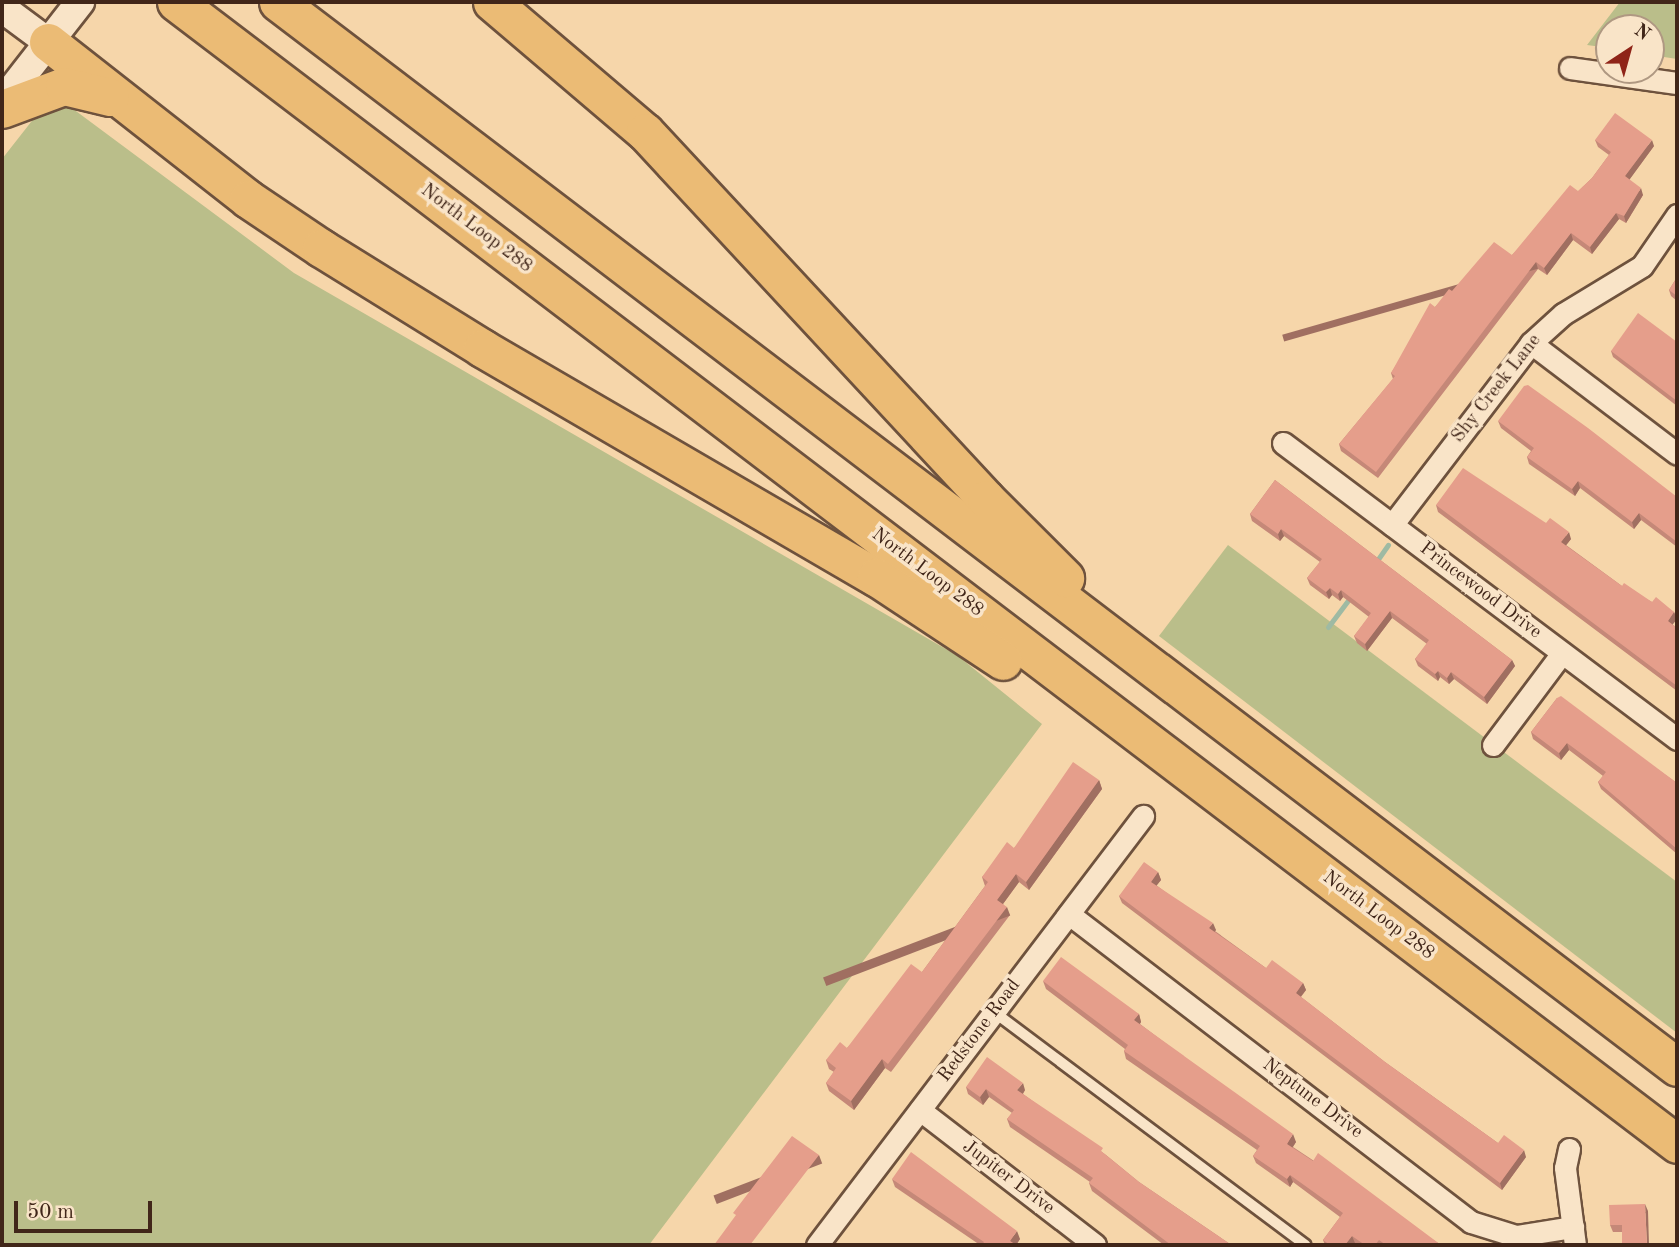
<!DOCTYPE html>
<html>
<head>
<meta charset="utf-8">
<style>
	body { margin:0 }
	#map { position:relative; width:1679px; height:1247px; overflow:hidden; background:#f6d6aa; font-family:"Old Standard TT",serif }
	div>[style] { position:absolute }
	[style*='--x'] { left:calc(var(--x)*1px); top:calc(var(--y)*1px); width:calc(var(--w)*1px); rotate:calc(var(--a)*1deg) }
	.green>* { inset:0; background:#babe8a }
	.stream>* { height:5px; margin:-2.5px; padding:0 2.5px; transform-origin:2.5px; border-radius:2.5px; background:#9ebaa3 }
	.roads { filter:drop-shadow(2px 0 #6e523d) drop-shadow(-2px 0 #6e523d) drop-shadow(0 2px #6e523d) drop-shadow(0 -2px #6e523d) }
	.lane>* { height:10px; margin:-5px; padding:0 5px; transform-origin:5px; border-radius:5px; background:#f9e4c8 }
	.street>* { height:21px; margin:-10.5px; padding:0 10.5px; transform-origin:10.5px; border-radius:10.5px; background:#f9e4c8 }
	.secondary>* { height:28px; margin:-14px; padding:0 14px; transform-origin:14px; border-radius:14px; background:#f9e4c8 }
	.highway>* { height:37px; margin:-18.5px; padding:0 18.5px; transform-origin:18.5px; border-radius:18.5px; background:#ebbb75 }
	.wall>* { inset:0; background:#c58878 }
	.shaded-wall>* { inset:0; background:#a06f61; transform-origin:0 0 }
	.building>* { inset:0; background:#e59e8b }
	span { translate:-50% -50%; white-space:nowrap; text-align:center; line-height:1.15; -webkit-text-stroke:7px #f9e4c8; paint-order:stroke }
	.street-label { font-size:19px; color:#412619 }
	.frame { position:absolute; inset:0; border:4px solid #412619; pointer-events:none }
	.north { position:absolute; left:1595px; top:14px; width:70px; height:70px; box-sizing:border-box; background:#f9e4c8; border:2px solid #af9882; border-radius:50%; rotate:36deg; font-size:19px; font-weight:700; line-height:28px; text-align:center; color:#412619 }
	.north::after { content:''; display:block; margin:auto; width:24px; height:32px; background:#8f2418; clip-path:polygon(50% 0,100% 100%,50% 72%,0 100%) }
	.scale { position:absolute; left:14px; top:1201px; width:138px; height:32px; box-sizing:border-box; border:4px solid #412619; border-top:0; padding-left:9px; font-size:21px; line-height:24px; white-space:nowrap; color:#412619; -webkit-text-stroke:5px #f9e4c8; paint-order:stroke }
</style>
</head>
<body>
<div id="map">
	<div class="green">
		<i style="clip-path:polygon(1620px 2px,1677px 2px,1677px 59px,1651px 55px,1651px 28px,1609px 28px,1609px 48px,1587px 45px)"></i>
		<i style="clip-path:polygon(53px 94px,294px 273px,958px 656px,1042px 724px,649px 1245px,2px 1245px,2px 159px)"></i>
		<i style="clip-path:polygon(1228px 545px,1677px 882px,1677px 1033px,1159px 636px)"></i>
	</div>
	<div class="stream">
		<i style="--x:1376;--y:562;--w:21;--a:-55"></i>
		<i style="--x:1328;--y:627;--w:39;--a:-53"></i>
	</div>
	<div class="roads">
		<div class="lane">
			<i style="--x:994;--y:1012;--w:389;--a:36.8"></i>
		</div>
		<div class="street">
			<i style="--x:1570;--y:68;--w:108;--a:8"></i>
			<i style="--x:1531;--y:343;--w:183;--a:37.2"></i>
			<i style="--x:1283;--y:443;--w:493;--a:36.9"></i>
			<i style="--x:1392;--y:525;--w:229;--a:-52.6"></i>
			<i style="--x:1531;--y:343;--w:43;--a:-42.2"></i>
			<i style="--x:1563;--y:314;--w:92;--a:-31.3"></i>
			<i style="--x:1642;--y:266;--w:62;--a:-55.5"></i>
			<i style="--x:1493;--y:745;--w:115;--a:-53.1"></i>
			<i style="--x:1069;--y:914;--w:506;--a:37.46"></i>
			<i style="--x:1471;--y:1222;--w:47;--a:17.3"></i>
			<i style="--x:1516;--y:1236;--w:58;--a:-9"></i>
			<i style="--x:920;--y:1110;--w:221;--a:37.6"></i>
			<i style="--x:1569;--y:1149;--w:19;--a:102"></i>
			<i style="--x:1565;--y:1168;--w:78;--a:82.6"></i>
			<i style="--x:817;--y:1245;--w:539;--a:-52.77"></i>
		</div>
		<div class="secondary">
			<i style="--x:2;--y:8;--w:57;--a:36.5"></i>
			<i style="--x:2;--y:102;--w:127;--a:-52"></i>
		</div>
		<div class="highway">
			<i style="--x:176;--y:2;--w:1886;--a:37.26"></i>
			<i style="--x:278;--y:2;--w:1758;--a:37.28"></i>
			<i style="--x:492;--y:2;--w:201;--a:40.4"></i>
			<i style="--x:645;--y:132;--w:501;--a:47.1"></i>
			<i style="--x:986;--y:499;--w:112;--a:45"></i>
			<i style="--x:48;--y:42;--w:254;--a:38.1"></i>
			<i style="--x:248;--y:199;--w:88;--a:33.9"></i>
			<i style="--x:321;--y:248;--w:190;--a:31.8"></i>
			<i style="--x:482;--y:348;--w:456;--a:30.2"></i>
			<i style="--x:876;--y:577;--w:152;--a:33.5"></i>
			<i style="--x:2;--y:109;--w:66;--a:-20.4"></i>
			<i style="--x:64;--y:86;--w:47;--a:13.4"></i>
		</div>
	</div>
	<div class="wall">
		<i style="clip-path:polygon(1595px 140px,1654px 146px,1629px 180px,1643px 195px,1626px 223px,1619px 219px,1592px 254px,1573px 240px,1547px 275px,1538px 269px,1378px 478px,1341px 451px,1339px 444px,1393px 379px,1391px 373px,1435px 307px,1452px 291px,1512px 255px,1592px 178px,1609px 155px,1598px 147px)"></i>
		<i style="clip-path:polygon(1677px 277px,1677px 301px,1671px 296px,1669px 290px)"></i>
		<i style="clip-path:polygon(1677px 342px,1677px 406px,1613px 357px,1611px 351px)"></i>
		<i style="clip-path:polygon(1498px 421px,1677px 497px,1677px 547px,1641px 520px,1634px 529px,1580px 488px,1575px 496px,1529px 464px,1527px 457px,1531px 451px,1501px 428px)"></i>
		<i style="clip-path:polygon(1275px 480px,1512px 660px,1515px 666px,1487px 704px,1454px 679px,1449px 684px,1440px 677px,1438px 681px,1418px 666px,1415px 659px,1427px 644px,1392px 618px,1367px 651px,1357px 643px,1354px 636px,1369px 617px,1343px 597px,1340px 601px,1332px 595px,1329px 599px,1310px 585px,1307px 578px,1320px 562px,1284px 536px,1280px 541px,1252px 521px,1250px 514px)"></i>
		<i style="clip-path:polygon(1436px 505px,1546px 523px,1571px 539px,1566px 545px,1622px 586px,1652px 602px,1674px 612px,1677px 619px,1672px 624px,1677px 628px,1677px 691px,1438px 512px)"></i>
		<i style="clip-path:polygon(1557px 698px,1677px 783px,1677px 854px,1601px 789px,1598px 782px,1603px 776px,1569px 750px,1561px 760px,1533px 739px,1531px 732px)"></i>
		<i style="clip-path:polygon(1099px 780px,1102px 789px,1029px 890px,1019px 882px,1003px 904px,1010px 915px,891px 1072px,885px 1068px,854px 1110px,829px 1091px,826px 1083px,834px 1072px,829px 1069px,826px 1060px,847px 1048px,922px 972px,985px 886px,982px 877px,1014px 848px)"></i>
		<i style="clip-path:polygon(1158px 872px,1161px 880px,1156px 885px,1216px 930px,1215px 931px,1266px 968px,1303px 983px,1306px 990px,1301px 997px,1385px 1062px,1498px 1143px,1526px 1157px,1502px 1190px,1122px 903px,1119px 896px)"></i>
		<i style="clip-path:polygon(1043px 981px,1139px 1014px,1141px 1022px,1140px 1024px,1296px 1142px,1293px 1147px,1441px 1245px,1357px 1245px,1355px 1243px,1354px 1245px,1325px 1245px,1323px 1240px,1340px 1217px,1293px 1182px,1290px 1187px,1256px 1163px,1253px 1156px,1257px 1150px,1126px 1059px,1124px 1051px,1125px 1049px,1046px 989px)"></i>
		<i style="clip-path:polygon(966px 1087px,1025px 1090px,1023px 1094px,1106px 1155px,1139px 1182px,1230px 1244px,1230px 1245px,1164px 1245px,1092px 1191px,1089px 1183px,1090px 1182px,1010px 1127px,1007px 1119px,1012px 1113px,989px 1097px,983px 1105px,968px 1094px)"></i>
		<i style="clip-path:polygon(892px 1179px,1020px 1239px,1016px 1245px,980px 1245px,895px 1187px)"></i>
		<i style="clip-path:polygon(1648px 1211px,1622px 1232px,1613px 1232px,1610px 1225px)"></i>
	</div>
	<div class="shaded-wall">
		<i style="clip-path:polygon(1652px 140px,1654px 146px,1627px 183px,1625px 176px)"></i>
		<i style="clip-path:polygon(1641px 188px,1643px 195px,1626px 223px,1624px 216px)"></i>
		<i style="clip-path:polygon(1616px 213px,1619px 219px,1592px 254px,1590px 247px)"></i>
		<i style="clip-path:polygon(1571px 233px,1573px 240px,1547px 275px,1544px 268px)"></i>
		<i style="left:1536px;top:262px;width:7px;height:264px;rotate:74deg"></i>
		<i style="clip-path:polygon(1578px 481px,1580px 488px,1575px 496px,1572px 489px)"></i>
		<i style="clip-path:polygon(1639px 513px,1641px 520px,1634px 529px,1632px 522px)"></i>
		<i style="clip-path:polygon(1281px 529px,1284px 536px,1280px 541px,1278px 534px)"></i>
		<i style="clip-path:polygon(1569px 532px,1571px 539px,1564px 548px,1561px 542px)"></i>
		<i style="clip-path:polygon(1330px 588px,1332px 595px,1329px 599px,1326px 592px)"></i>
		<i style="clip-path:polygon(1341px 590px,1343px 597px,1340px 601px,1338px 594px)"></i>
		<i style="clip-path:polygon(1390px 611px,1392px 618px,1367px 651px,1365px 644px)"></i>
		<i style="clip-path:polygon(1674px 612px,1677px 619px,1670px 628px,1668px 621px)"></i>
		<i style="clip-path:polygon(1512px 660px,1515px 666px,1487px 704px,1484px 697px)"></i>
		<i style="clip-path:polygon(1438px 671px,1440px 677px,1438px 681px,1435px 674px)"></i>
		<i style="clip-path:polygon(1451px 672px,1454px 679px,1449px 684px,1447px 678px)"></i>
		<i style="clip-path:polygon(1567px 743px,1569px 750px,1561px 760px,1559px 753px)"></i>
		<i style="clip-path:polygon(1099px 780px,1102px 789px,1029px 890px,1026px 882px)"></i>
		<i style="clip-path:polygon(1158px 872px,1161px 880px,1154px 889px,1151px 882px)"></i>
		<i style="clip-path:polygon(1016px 874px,1019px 882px,1000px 908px,997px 900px)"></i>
		<i style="left:1007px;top:907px;width:9px;height:197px;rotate:69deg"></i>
		<i style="clip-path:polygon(1213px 923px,1216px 930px,1212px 935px,1209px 928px)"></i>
		<i style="clip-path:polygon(1303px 983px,1306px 990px,1298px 1000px,1296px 993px)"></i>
		<i style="clip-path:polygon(1139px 1014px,1141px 1022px,1137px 1028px,1134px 1020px)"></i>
		<i style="clip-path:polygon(882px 1059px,885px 1068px,854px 1110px,851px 1101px)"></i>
		<i style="clip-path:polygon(1023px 1083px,1025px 1090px,1020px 1098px,1017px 1090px)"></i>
		<i style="clip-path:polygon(986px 1089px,989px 1097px,983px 1105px,980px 1097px)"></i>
		<i style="clip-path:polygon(1293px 1134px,1296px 1142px,1290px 1151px,1287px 1144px)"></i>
		<i style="clip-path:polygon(1524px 1150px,1526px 1157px,1502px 1190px,1500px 1183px)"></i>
		<i style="left:819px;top:1155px;width:9px;height:113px;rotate:69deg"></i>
		<i style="clip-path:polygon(1290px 1175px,1293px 1182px,1290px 1187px,1287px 1179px)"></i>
		<i style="clip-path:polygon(1645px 1204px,1648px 1211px,1649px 1245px,1647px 1245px)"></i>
		<i style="clip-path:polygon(1017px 1231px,1020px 1239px,1016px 1245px,1010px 1241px)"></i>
		<i style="clip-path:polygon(1352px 1236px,1355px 1243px,1354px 1245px,1345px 1245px)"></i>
	</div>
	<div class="building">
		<i style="clip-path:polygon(1615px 113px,1652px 140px,1625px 176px,1641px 188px,1624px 216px,1616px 213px,1590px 247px,1571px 233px,1544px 268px,1536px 262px,1376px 472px,1339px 444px,1395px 376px,1391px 373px,1430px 303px,1435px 307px,1449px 289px,1452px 291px,1494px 242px,1512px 255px,1570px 185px,1578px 191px,1592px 178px,1611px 152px,1595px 140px)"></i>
		<i style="clip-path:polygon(1677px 277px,1677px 296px,1669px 290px)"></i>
		<i style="clip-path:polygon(1638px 313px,1677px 342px,1677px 401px,1611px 351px)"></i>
		<i style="clip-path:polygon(1528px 385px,1588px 428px,1677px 497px,1677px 542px,1639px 513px,1632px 522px,1578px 481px,1572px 489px,1527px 457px,1534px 448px,1498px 421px,1524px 386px)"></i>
		<i style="clip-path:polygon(1463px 468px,1546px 523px,1550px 518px,1569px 532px,1561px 542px,1622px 586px,1624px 583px,1652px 602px,1656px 597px,1674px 612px,1668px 621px,1677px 628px,1677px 686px,1436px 505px)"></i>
		<i style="clip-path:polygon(1275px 480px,1512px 660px,1484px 697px,1451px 672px,1447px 678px,1438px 671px,1435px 674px,1415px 659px,1429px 640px,1390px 611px,1365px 644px,1354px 636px,1371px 613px,1341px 590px,1338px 594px,1330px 588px,1326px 592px,1307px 578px,1322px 559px,1281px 529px,1278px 534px,1250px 514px)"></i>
		<i style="clip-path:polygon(1561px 696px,1677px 783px,1677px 849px,1598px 782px,1606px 772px,1567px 743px,1559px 753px,1531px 732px,1557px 698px)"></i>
		<i style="clip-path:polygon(1073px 762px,1099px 780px,1026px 882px,1016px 874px,997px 900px,1007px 907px,888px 1064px,882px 1059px,851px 1101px,826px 1083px,836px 1068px,826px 1060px,840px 1042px,847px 1048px,911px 964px,922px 972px,988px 882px,982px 877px,1007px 842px,1014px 848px)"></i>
		<i style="clip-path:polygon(1144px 862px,1158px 872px,1151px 882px,1213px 923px,1209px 928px,1266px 968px,1272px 960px,1303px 983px,1296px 993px,1385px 1062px,1498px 1143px,1504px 1135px,1524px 1150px,1500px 1183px,1119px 896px)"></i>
		<i style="clip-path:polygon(1061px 957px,1139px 1014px,1134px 1020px,1293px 1134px,1287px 1144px,1313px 1161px,1318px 1153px,1441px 1245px,1386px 1245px,1379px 1240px,1375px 1245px,1365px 1245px,1352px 1236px,1345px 1245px,1330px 1245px,1323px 1240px,1343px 1213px,1290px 1175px,1287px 1179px,1253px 1156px,1260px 1146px,1124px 1051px,1128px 1045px,1043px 981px)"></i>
		<i style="clip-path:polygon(987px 1057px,1023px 1083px,1017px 1090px,1103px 1148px,1101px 1151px,1139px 1182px,1230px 1244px,1229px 1245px,1171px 1245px,1089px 1183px,1093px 1178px,1007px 1119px,1014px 1110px,986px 1089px,980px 1097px,966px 1087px)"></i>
		<i style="clip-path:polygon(792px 1136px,819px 1155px,750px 1245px,714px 1245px,736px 1215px,733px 1213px)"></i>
		<i style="clip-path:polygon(911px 1152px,1017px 1231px,1010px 1241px,1016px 1245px,982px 1245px,984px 1242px,892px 1179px)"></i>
		<i style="clip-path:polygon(1645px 1204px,1647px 1245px,1622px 1245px,1622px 1225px,1610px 1225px,1609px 1205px)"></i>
	</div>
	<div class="street-label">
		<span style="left:476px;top:229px;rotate:37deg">North Loop 288</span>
		<span style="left:1497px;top:389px;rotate:-52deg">Shy Creek Lane</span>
		<span style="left:927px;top:573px;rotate:37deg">North Loop 288</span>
		<span style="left:1480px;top:591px;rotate:37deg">Princewood Drive</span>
		<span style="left:1378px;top:916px;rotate:37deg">North Loop 288</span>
		<span style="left:980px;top:1031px;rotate:-53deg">Redstone Road</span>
		<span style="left:1312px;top:1099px;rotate:37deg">Neptune Drive</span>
		<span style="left:1008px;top:1178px;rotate:37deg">Jupiter Drive</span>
	</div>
	<div class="frame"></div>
	<div class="north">N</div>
	<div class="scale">50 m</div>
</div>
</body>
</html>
